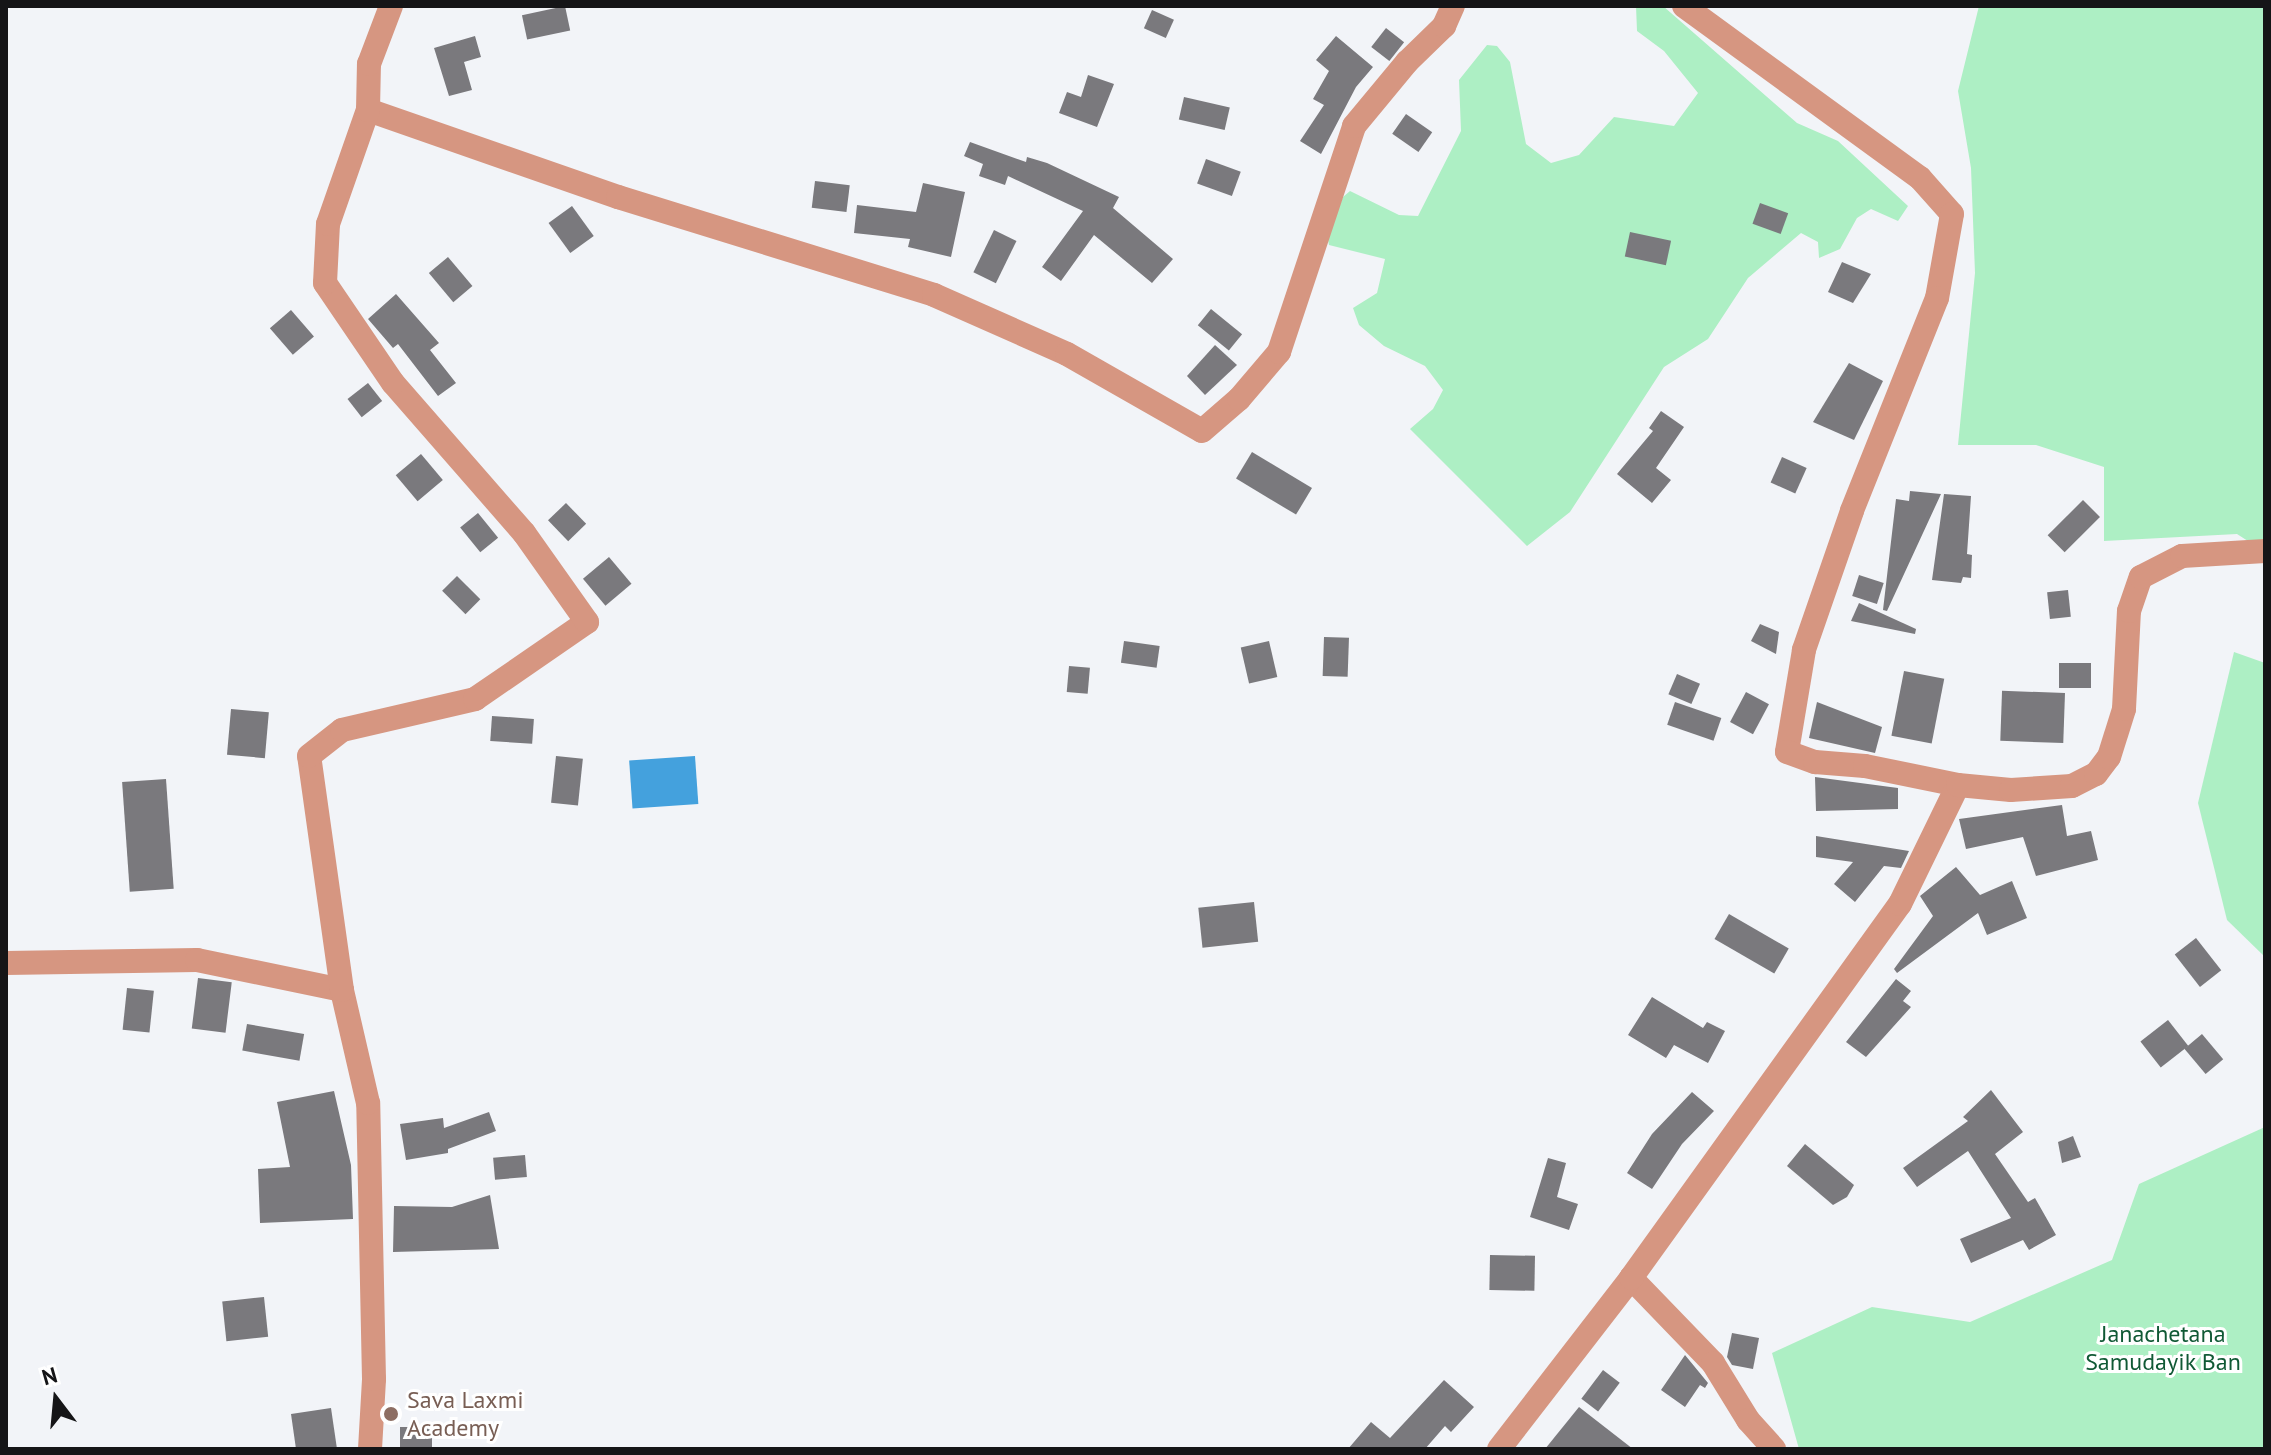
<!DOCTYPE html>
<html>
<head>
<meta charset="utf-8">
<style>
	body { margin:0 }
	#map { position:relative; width:2271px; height:1455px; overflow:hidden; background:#f2f4f8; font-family:"PT Sans",sans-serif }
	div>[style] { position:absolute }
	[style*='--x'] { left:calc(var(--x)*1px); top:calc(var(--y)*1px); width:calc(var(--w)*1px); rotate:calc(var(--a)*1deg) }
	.green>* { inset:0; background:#adefc4 }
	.water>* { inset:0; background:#44a1dd; transform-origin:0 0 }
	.building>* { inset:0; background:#7a797d; transform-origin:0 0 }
	.minor>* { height:24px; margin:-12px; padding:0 12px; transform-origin:12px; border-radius:12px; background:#d69681 }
	.dots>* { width:22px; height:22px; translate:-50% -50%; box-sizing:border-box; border:4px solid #fff; border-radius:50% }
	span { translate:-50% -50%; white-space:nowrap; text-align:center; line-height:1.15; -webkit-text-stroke:6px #fff; paint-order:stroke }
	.park-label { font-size:24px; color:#105935 }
	.education-label { font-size:24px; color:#785e54 }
	.left { translate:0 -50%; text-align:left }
	.frame { position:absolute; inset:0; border:8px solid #151517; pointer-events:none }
	.north { position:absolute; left:16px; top:1359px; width:80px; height:80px; -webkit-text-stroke:6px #fff; paint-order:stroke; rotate:344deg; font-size:22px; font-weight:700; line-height:32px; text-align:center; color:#151517 }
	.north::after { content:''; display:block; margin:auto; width:28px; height:36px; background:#151517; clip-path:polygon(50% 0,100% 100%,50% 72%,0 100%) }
</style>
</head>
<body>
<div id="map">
	<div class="green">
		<i style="clip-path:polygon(1636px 6px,1663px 6px,1797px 123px,1838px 141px,1908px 206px,1898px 221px,1871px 209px,1857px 218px,1840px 249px,1819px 258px,1818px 242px,1801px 233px,1748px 278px,1708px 339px,1664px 367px,1570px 512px,1527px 546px,1410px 429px,1433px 409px,1443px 390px,1425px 366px,1384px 346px,1359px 325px,1353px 308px,1377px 293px,1385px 259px,1329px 245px,1327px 235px,1343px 197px,1350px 191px,1399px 215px,1418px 216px,1461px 131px,1459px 80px,1487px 45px,1497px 46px,1510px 62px,1526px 144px,1551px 163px,1579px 155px,1614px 117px,1674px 126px,1698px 93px,1664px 51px,1637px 31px)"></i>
		<i style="clip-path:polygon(1979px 6px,2265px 6px,2265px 552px,2237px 534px,2104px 541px,2104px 467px,2036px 445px,1958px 445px,1975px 273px,1971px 168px,1958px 91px)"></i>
		<i style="clip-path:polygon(2234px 652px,2265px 663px,2265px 957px,2227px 920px,2198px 803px)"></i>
		<i style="clip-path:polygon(2265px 1127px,2265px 1449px,1799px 1449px,1772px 1353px,1872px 1307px,1970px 1322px,2112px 1260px,2139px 1184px)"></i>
	</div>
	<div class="water">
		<i style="left:695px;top:756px;width:48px;height:66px;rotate:86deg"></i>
	</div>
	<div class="building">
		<i style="left:565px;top:6px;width:25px;height:44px;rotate:78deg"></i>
		<i style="left:1152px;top:10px;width:24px;height:20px;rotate:24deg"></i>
		<i style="left:1386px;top:28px;width:23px;height:24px;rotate:38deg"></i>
		<i style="clip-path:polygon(475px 36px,481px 57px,464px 62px,472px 90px,449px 96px,434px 48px)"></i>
		<i style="clip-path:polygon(1336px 36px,1373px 67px,1356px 87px,1321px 154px,1300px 141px,1324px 105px,1313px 99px,1329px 71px,1316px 60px)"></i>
		<i style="clip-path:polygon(1088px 75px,1114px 84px,1097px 127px,1059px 113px,1067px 92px,1081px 97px)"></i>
		<i style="left:1184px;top:97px;width:47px;height:23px;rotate:13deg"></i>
		<i style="left:1406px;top:114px;width:32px;height:24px;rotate:35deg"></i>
		<i style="clip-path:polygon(970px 142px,1026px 162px,1027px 157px,1047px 163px,1119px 197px,1113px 208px,1173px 259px,1152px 283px,1094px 235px,1061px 281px,1042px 267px,1083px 211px,1008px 176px,1005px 185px,979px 176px,983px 164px,964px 156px)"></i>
		<i style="left:1206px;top:159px;width:37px;height:26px;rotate:20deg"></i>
		<i style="left:815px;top:181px;width:35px;height:27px;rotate:7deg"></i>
		<i style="clip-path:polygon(923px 183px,965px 192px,951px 257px,908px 247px,910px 239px,854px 233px,857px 205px,916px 212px)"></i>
		<i style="left:1760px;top:203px;width:30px;height:22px;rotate:20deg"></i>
		<i style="left:572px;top:206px;width:37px;height:29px;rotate:54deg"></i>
		<i style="left:994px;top:230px;width:25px;height:47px;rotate:26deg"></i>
		<i style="left:1630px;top:232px;width:42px;height:25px;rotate:12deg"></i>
		<i style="left:448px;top:257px;width:38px;height:25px;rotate:50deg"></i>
		<i style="clip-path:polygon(1842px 262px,1871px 274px,1853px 303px,1828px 292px)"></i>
		<i style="clip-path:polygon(396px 294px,439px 343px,430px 350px,456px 383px,438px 396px,398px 344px,393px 348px,368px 319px)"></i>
		<i style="left:1211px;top:309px;width:40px;height:21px;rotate:39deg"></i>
		<i style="left:291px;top:310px;width:35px;height:28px;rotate:49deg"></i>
		<i style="clip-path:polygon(1215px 345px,1237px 365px,1205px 395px,1187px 376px)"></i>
		<i style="clip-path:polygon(1849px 363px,1883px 381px,1854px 440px,1813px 422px)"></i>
		<i style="left:368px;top:383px;width:23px;height:26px;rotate:52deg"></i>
		<i style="clip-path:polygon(1661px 411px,1684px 427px,1656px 468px,1671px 480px,1652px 503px,1617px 474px,1653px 431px,1649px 428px)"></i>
		<i style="left:1252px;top:452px;width:70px;height:31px;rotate:31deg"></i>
		<i style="left:421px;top:454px;width:34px;height:33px;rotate:50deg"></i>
		<i style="left:1782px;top:457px;width:27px;height:28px;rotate:24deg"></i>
		<i style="clip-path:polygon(1910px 491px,1941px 494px,1887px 611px,1883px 610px,1896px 499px,1909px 501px)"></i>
		<i style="clip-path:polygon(1944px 494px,1971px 496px,1967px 554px,1972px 555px,1971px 578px,1963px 577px,1961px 583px,1932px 580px)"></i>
		<i style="left:2083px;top:500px;width:24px;height:50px;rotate:45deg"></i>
		<i style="left:566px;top:503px;width:29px;height:25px;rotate:46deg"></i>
		<i style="left:478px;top:513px;width:32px;height:23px;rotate:51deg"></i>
		<i style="left:609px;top:557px;width:35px;height:34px;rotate:50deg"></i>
		<i style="left:1859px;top:575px;width:26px;height:22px;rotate:18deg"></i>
		<i style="left:457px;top:576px;width:33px;height:21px;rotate:45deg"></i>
		<i style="left:2068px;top:590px;width:27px;height:21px;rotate:84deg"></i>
		<i style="clip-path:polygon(1859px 603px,1916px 629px,1915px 634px,1851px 621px)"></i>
		<i style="clip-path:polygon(1760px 624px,1779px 632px,1776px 654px,1751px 641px)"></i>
		<i style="left:1324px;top:637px;width:25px;height:39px;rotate:2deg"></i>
		<i style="left:1124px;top:641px;width:36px;height:22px;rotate:8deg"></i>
		<i style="left:1269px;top:641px;width:37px;height:29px;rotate:77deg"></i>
		<i style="left:2059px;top:663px;width:32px;height:25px"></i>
		<i style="left:1069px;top:666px;width:21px;height:26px;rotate:5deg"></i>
		<i style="left:1904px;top:671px;width:41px;height:66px;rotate:11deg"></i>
		<i style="left:1677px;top:674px;width:25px;height:22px;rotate:23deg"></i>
		<i style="left:1746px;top:692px;width:26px;height:34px;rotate:28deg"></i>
		<i style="left:2065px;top:693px;width:50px;height:63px;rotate:92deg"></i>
		<i style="left:1675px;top:702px;width:49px;height:24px;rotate:19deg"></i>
		<i style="clip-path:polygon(1817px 702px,1882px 727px,1875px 753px,1809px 738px)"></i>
		<i style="left:231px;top:709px;width:38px;height:46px;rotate:5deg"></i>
		<i style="left:492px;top:716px;width:42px;height:25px;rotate:4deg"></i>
		<i style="left:556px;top:756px;width:27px;height:47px;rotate:6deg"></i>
		<i style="clip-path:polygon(1815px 777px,1898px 788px,1898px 809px,1816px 811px)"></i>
		<i style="left:166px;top:779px;width:110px;height:44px;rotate:86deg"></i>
		<i style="clip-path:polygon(2062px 805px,2067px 836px,2091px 831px,2098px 860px,2036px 876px,2023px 837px,1966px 849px,1959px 819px)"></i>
		<i style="clip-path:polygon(1816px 836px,1909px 851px,1901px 868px,1884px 866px,1855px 902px,1834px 884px,1853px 862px,1816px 857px)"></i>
		<i style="clip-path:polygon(1956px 867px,1980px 895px,2012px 881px,2027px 918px,1987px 935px,1978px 913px,1897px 973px,1894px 969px,1933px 916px,1920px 896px)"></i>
		<i style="left:1254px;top:902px;width:40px;height:56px;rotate:84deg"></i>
		<i style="left:1729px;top:914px;width:69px;height:29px;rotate:30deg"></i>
		<i style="left:2196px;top:938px;width:41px;height:27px;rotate:52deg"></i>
		<i style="left:198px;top:978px;width:34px;height:51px;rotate:7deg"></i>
		<i style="clip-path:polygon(1896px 979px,1911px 991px,1903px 1001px,1911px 1007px,1866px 1057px,1846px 1042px)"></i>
		<i style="left:127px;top:988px;width:27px;height:42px;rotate:6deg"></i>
		<i style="clip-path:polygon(1652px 997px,1703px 1028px,1707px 1022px,1725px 1031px,1708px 1063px,1674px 1045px,1666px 1058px,1628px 1035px)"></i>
		<i style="left:2168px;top:1020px;width:33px;height:35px;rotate:52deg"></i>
		<i style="left:247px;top:1024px;width:58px;height:27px;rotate:10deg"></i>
		<i style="left:2202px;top:1034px;width:33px;height:23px;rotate:50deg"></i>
		<i style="clip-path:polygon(1991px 1090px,2023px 1132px,1995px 1154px,2028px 1202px,2035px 1198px,2056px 1235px,2029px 1250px,2023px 1240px,1971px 1263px,1960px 1239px,2011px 1218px,1968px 1151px,1917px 1187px,1903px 1168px,1968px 1121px,1963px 1117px)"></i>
		<i style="clip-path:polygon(334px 1091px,351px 1165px,353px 1219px,260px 1223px,258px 1169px,290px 1167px,277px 1102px)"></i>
		<i style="clip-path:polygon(1692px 1092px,1714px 1111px,1682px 1144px,1652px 1189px,1627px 1173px,1652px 1134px)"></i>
		<i style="clip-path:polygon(489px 1112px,496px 1131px,448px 1149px,448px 1153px,406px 1160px,400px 1124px,443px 1118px,444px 1128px)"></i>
		<i style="clip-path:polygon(2073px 1136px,2081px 1157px,2062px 1163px,2058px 1142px)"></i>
		<i style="clip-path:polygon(1805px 1144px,1854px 1185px,1847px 1197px,1833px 1205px,1787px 1166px)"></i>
		<i style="left:525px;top:1155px;width:22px;height:32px;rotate:85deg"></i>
		<i style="clip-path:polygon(1548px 1158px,1566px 1163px,1557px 1197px,1578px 1204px,1569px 1230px,1530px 1217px)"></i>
		<i style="clip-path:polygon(490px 1195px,499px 1249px,393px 1252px,394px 1206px,452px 1207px)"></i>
		<i style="left:1490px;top:1255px;width:45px;height:35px;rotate:1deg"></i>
		<i style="left:264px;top:1297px;width:40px;height:42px;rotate:84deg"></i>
		<i style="clip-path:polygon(1732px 1333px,1759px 1338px,1753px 1369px,1732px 1365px,1727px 1357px)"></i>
		<i style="clip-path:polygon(1685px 1355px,1708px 1383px,1705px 1388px,1700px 1385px,1685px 1407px,1661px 1390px)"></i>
		<i style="left:1603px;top:1370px;width:21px;height:36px;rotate:37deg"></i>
		<i style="clip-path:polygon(1444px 1380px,1474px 1407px,1451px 1432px,1445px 1426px,1425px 1449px,1348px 1449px,1371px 1422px,1390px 1438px)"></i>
		<i style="clip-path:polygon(1579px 1407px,1633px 1449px,1545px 1449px)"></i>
		<i style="clip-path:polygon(331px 1408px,337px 1449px,296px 1449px,291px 1414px)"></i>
		<i style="left:400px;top:1427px;width:32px;height:20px"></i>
	</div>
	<div class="minor">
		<i style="--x:1684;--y:6;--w:292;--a:36.1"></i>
		<i style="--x:1920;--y:178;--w:48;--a:48.4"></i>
		<i style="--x:1952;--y:214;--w:85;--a:100.1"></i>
		<i style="--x:1937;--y:298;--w:229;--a:111.8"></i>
		<i style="--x:1852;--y:511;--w:147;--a:109.1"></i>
		<i style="--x:1804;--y:650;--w:103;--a:99.5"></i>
		<i style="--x:1787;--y:752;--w:30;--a:20"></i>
		<i style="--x:1815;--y:762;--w:50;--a:4.6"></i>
		<i style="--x:1865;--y:766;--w:95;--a:11.5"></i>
		<i style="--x:368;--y:110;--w:265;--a:19.2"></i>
		<i style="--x:618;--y:197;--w:331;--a:17.2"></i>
		<i style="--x:934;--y:295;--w:145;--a:23.9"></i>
		<i style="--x:1067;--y:354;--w:155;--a:29.7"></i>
		<i style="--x:1202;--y:431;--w:49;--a:-40.9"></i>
		<i style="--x:1239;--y:399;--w:62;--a:-49.6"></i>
		<i style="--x:1279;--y:352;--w:238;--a:-71.6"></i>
		<i style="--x:1354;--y:126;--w:83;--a:-50.4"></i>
		<i style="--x:1407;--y:62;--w:52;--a:-44.2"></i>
		<i style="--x:1444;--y:26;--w:22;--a:-66"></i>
		<i style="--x:6;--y:963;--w:191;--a:-0.9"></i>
		<i style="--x:197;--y:960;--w:148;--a:11.7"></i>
		<i style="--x:1631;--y:1278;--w:118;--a:46"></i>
		<i style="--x:1713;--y:1363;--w:67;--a:58.4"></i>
		<i style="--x:1748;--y:1420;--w:39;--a:48"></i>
		<i style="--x:370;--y:1449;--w:70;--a:-86.7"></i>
		<i style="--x:374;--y:1379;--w:276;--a:-91.2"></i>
		<i style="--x:368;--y:1103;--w:116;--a:-103"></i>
		<i style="--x:342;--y:990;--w:236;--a:-98"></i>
		<i style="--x:309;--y:756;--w:42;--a:-38.2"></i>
		<i style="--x:342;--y:730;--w:137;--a:-13.1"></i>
		<i style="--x:475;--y:699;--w:136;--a:-34.5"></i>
		<i style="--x:587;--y:622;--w:109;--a:-125.3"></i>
		<i style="--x:524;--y:533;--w:199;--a:-131.1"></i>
		<i style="--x:393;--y:383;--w:121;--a:-124.2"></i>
		<i style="--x:325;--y:283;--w:59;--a:-87.1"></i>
		<i style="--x:328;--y:224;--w:121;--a:-70.7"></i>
		<i style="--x:368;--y:110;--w:46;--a:-88.8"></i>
		<i style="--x:369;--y:64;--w:62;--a:-69.2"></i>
		<i style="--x:1499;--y:1449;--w:216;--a:-52.3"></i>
		<i style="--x:1631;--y:1278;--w:461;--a:-54.3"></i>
		<i style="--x:1900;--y:904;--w:132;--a:-64"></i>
		<i style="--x:1958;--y:785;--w:53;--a:5.4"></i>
		<i style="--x:2011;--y:790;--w:61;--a:-3.8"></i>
		<i style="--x:2072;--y:786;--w:27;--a:-27"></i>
		<i style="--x:2096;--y:774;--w:21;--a:-53"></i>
		<i style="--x:2109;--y:757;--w:50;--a:-72.6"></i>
		<i style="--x:2124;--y:709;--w:98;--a:-87.1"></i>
		<i style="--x:2129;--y:611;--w:36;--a:-71"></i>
		<i style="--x:2141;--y:577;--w:46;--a:-27.1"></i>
		<i style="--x:2182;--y:556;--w:83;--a:-3.4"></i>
	</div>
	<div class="dots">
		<i style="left:391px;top:1414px;background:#8d6e63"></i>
	</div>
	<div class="park-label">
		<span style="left:2163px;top:1348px">Janachetana<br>Samudayik Ban</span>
	</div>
	<div class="education-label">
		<span class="left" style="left:407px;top:1414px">Sava Laxmi<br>Academy</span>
	</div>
	<div class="frame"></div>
	<div class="north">N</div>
</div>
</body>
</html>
